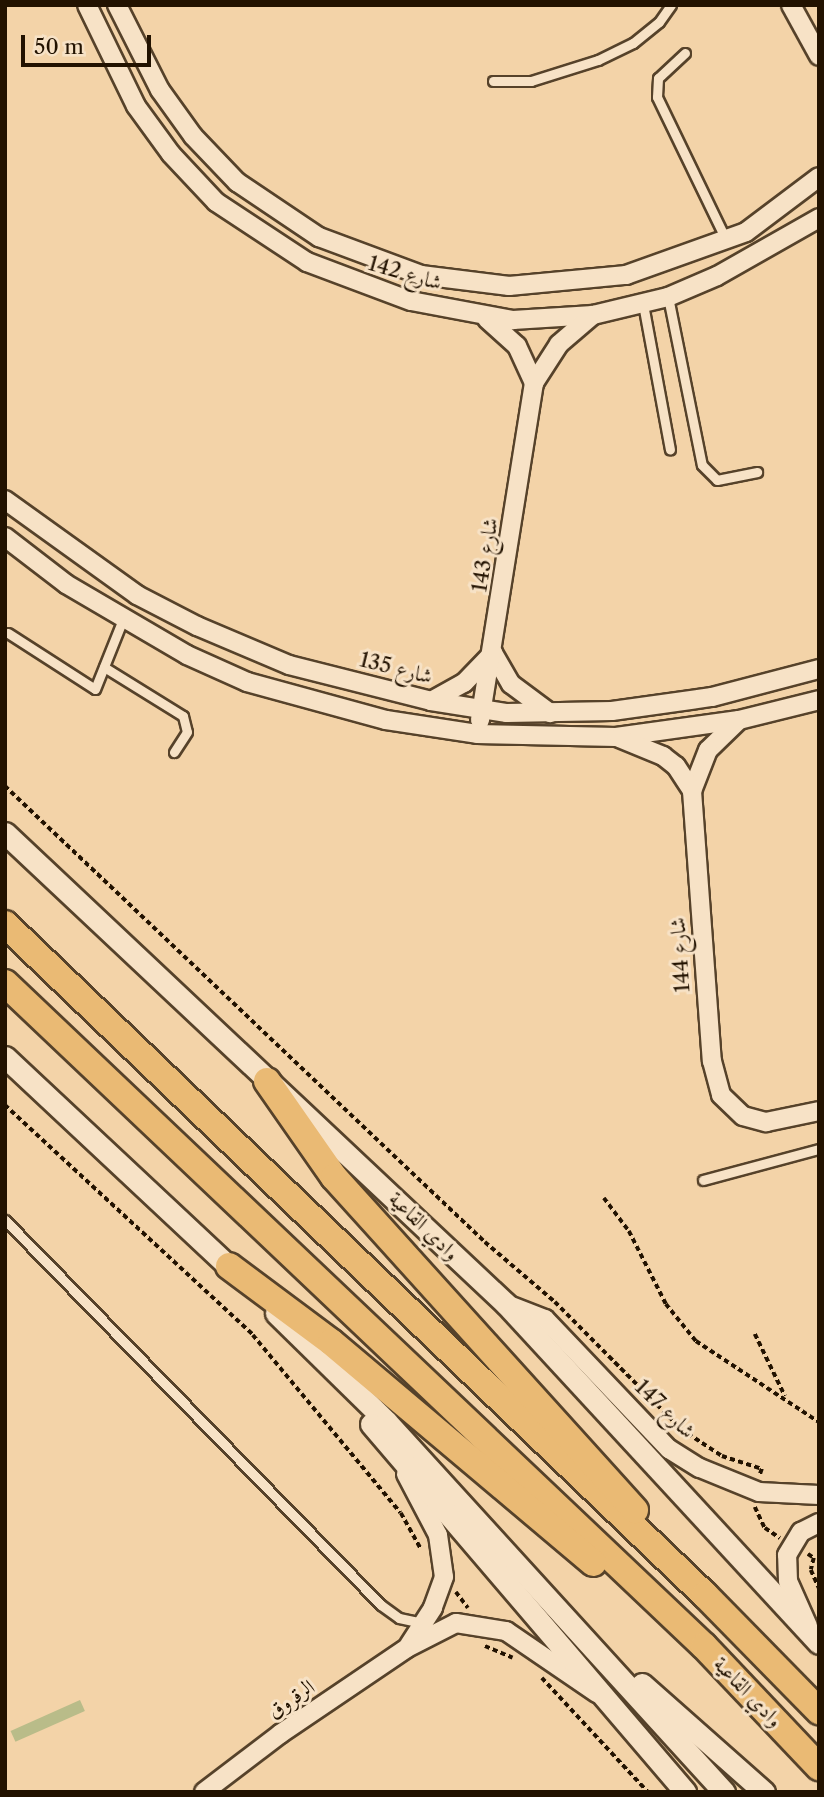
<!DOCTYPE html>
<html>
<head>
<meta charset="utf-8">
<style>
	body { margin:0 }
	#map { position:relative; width:824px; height:1797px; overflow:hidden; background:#f3d3a8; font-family:"Libre Caslon Text",Amiri,serif }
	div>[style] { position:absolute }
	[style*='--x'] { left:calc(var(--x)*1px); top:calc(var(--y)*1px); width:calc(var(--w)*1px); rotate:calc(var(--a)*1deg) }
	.green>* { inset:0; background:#b9bc89; transform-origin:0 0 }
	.path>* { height:3.5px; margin-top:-1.75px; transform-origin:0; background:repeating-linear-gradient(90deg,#221200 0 5px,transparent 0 8.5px) }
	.roads { filter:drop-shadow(2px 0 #56422a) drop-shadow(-2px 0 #56422a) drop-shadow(0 2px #56422a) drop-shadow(0 -2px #56422a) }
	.service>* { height:9px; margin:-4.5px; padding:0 4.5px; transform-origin:4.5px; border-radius:4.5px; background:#f7e2c6 }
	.minor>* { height:18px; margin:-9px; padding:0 9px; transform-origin:9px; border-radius:9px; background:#f7e2c6 }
	.tertiary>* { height:21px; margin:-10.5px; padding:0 10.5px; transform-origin:10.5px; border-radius:10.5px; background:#f7e2c6 }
	.primary>* { height:26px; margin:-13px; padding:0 13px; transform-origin:13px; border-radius:13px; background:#eaba74 }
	span { translate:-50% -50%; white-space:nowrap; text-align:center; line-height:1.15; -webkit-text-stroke:6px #f7e2c6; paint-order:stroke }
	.street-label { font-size:21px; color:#221200 }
	.frame { position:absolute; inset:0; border:7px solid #221200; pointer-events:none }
	.scale { position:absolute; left:21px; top:35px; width:130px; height:32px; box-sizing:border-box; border:4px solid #221200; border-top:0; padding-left:9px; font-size:21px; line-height:24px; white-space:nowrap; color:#221200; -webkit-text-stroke:5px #f7e2c6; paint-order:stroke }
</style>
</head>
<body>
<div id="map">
	<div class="green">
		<i style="left:80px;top:1700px;width:12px;height:76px;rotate:66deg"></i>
	</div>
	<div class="path">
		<i style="--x:5;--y:786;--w:662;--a:43.53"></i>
		<i style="--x:485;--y:1242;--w:92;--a:40.6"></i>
		<i style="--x:555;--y:1302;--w:179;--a:45.2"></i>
		<i style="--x:681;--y:1429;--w:49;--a:33.4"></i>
		<i style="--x:722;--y:1456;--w:42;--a:18"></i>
		<i style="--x:762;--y:1469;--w:6;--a:108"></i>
		<i style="--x:5;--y:1105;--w:338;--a:42.8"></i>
		<i style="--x:253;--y:1335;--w:231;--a:50.3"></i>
		<i style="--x:401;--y:1513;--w:41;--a:60.9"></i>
		<i style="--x:604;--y:1198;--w:41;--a:52.9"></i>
		<i style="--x:629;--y:1231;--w:82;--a:63.1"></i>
		<i style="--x:666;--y:1304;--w:48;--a:51"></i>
		<i style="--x:696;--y:1341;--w:147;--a:33.4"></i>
		<i style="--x:755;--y:1334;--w:69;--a:64.2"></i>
		<i style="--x:755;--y:1507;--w:23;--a:65"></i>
		<i style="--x:765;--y:1528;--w:18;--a:34"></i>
		<i style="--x:808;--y:1554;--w:7;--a:34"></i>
		<i style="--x:814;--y:1558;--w:12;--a:104"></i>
		<i style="--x:811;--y:1570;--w:20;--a:66"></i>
		<i style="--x:456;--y:1592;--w:20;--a:53"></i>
		<i style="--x:485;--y:1646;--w:30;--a:23"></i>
		<i style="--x:542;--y:1678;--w:156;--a:47.1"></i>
	</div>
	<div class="roads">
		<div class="service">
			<i style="--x:685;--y:53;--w:37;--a:137"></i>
			<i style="--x:658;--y:78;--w:19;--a:93"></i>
			<i style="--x:657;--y:97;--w:159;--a:64.2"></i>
			<i style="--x:493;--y:81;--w:38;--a:0"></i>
			<i style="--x:531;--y:81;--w:70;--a:-17.4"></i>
			<i style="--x:598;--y:60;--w:39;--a:-26"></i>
			<i style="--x:633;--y:43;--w:33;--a:-39"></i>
			<i style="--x:659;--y:22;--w:21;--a:-55"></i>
			<i style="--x:668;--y:297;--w:171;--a:78.6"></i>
			<i style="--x:702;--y:465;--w:21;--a:45"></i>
			<i style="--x:717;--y:480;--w:41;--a:-11.3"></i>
			<i style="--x:643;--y:304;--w:148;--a:79.5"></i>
			<i style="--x:8;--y:633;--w:103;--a:32.8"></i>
			<i style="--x:95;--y:689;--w:75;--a:-68.2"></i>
			<i style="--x:104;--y:667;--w:93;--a:31.8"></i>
			<i style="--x:183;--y:716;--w:16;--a:76"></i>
			<i style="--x:187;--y:732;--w:24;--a:123"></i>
			<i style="--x:703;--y:1180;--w:120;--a:-15"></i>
			<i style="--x:5;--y:1220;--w:538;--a:45.68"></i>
			<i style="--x:381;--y:1605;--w:22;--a:36"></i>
			<i style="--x:399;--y:1618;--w:24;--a:12"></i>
		</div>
		<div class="minor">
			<i style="--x:87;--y:5;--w:112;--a:64.1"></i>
			<i style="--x:136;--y:106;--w:59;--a:53.9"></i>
			<i style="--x:171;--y:154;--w:66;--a:46.8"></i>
			<i style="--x:216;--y:202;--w:109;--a:33.4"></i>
			<i style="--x:307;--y:262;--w:111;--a:20.6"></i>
			<i style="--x:411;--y:301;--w:104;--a:10.6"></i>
			<i style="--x:513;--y:320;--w:80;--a:-3.6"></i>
			<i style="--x:593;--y:315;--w:77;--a:-13.5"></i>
			<i style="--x:668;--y:297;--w:53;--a:-23.2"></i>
			<i style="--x:717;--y:276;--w:117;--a:-29.6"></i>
			<i style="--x:117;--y:5;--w:95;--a:63.2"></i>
			<i style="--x:160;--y:90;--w:57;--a:54.3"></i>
			<i style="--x:193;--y:136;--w:64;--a:46.3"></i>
			<i style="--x:237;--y:182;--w:99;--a:33.9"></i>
			<i style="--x:319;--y:237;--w:109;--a:20.4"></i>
			<i style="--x:421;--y:275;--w:89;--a:7.1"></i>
			<i style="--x:509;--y:286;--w:118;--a:-5.4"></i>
			<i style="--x:626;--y:275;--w:127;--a:-19.7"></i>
			<i style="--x:746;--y:232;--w:91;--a:-37"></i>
			<i style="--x:791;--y:5;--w:58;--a:61.2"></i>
			<i style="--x:487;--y:319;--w:40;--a:42"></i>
			<i style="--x:517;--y:346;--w:41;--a:65.3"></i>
			<i style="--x:5;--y:500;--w:163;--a:35.7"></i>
			<i style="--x:137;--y:595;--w:68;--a:27.3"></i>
			<i style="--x:197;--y:626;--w:100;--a:23"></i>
			<i style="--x:289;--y:665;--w:146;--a:14.2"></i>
			<i style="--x:431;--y:701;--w:77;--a:9"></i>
			<i style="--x:507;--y:713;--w:105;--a:-1.1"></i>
			<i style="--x:612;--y:711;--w:101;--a:-8"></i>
			<i style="--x:712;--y:697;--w:111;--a:-14.7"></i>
			<i style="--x:5;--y:537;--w:77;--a:37.6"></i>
			<i style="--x:66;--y:584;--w:140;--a:30.4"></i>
			<i style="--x:187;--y:655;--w:66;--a:24.2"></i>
			<i style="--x:247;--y:682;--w:144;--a:15.3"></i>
			<i style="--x:386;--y:720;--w:92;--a:8.7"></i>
			<i style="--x:477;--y:734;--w:139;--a:1.2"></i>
			<i style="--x:616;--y:737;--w:124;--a:-7.9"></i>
			<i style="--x:739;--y:720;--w:82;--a:-14"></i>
			<i style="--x:431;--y:701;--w:38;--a:-29"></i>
			<i style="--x:464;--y:683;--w:42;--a:-46"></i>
			<i style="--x:493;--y:653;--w:36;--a:60"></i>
			<i style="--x:511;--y:684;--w:49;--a:36.6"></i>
			<i style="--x:480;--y:720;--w:341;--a:-80.9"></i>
			<i style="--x:534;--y:383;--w:46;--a:-57.3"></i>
			<i style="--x:559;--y:344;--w:45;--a:-40.5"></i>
			<i style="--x:739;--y:720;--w:43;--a:135.9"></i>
			<i style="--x:708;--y:750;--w:44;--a:111.3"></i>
			<i style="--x:692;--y:791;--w:271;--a:85.8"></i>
			<i style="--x:712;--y:1061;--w:35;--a:75"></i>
			<i style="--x:721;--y:1095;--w:30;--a:44"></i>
			<i style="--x:743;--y:1116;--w:24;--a:15"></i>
			<i style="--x:766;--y:1122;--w:54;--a:-11.7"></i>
			<i style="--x:619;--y:738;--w:48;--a:22.2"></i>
			<i style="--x:663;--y:756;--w:16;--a:38"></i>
			<i style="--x:676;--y:766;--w:30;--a:57"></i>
			<i style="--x:506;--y:1304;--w:42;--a:21"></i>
			<i style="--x:545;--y:1319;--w:180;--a:46.4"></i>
			<i style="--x:669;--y:1449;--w:36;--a:32"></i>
			<i style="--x:700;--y:1468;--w:64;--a:22.1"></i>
			<i style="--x:759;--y:1492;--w:60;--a:2.9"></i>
			<i style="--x:406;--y:1474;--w:69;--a:62.3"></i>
			<i style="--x:438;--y:1535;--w:42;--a:81.9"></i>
			<i style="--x:444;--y:1577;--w:33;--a:110"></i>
			<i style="--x:433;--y:1608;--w:44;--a:123"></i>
			<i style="--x:808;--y:1626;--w:49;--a:-114"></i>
			<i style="--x:788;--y:1581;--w:26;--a:-92"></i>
			<i style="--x:787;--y:1555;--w:27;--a:-59"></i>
			<i style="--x:801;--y:1532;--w:20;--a:-27"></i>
			<i style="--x:204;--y:1792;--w:96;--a:-37.3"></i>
			<i style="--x:280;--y:1734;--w:153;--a:-34.1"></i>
			<i style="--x:407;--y:1648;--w:55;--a:-27"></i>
			<i style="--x:456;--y:1623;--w:51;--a:9.1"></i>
			<i style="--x:506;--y:1631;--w:110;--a:34.3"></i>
		</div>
		<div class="tertiary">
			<i style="--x:5;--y:833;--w:688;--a:43.23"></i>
			<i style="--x:506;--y:1304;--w:461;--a:47.3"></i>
			<i style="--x:5;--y:1057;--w:319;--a:43.1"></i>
			<i style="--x:276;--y:1313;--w:154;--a:44.5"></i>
			<i style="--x:386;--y:1421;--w:502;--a:47.66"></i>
			<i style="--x:371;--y:1424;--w:484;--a:49.5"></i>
			<i style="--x:642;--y:1684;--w:163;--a:41.5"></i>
		</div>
		<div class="primary">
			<i style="--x:5;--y:924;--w:970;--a:43.79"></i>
			<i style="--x:705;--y:1595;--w:163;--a:45.5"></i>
			<i style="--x:5;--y:983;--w:963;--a:43.49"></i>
			<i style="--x:704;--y:1646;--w:167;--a:46.5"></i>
			<i style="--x:267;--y:1081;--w:117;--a:55.1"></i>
			<i style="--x:334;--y:1177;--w:449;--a:47.9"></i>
			<i style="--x:229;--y:1266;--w:127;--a:36.7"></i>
			<i style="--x:331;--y:1342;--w:343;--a:40.1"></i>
		</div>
	</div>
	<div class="street-label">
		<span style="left:405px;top:273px;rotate:16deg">شارع 142</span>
		<span style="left:485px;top:555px;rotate:-81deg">شارع 143</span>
		<span style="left:396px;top:668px;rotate:14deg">شارع 135</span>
		<span style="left:680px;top:955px;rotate:-94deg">شارع 144</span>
		<span style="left:424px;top:1226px;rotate:44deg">وادي القاعية</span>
		<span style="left:665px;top:1409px;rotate:44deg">شارع 147</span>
		<span style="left:748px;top:1692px;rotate:46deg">وادي القاعية</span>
		<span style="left:291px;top:1699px;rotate:-34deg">الرقروق</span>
	</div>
	<div class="frame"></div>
	<div class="scale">50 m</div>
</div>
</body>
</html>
